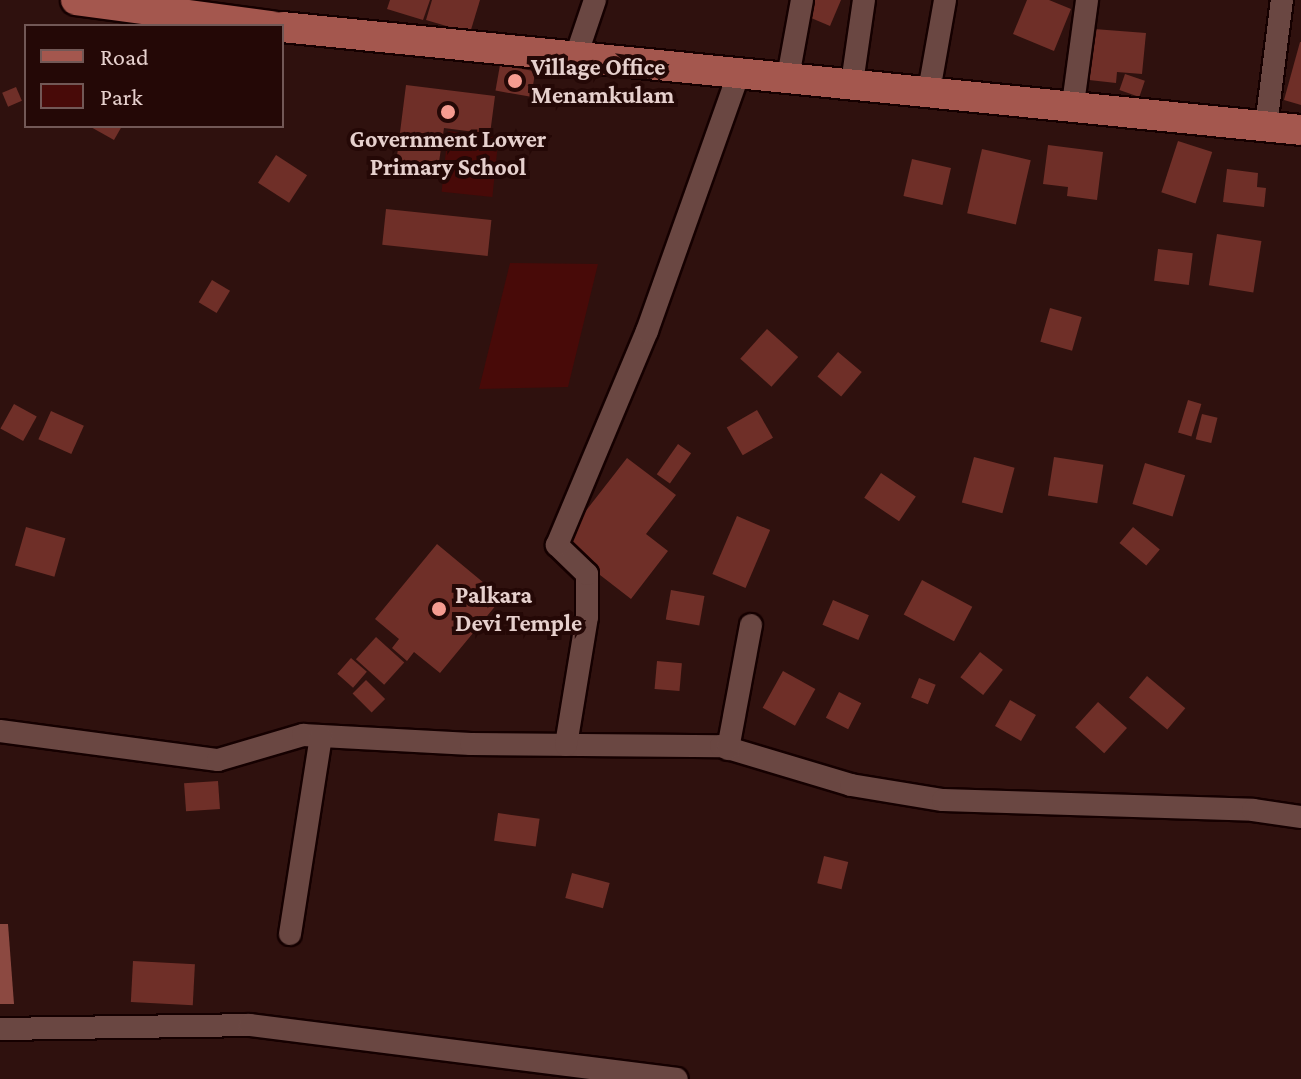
<!DOCTYPE html>
<html>
<head>
<meta charset="utf-8">
<style>
	body { margin:0 }
	#map { position:relative; width:1301px; height:1079px; overflow:hidden; background:#2f110e; font-family:"Crimson Pro",serif }
	div>[style] { position:absolute }
	[style*='--x'] { left:calc(var(--x)*1px); top:calc(var(--y)*1px); width:calc(var(--w)*1px); rotate:calc(var(--a)*1deg) }
	.green>* { inset:0; background:#480a08; transform-origin:0 0 }
	.water>* { inset:0; background:#8c4941 }
	.building>* { inset:0; background:#6f2f28; transform-origin:0 0 }
	.roads { filter:drop-shadow(2px 0 #150000) drop-shadow(-2px 0 #150000) drop-shadow(0 2px #150000) drop-shadow(0 -2px #150000) }
	.minor>* { height:22px; margin:-11px; padding:0 11px; transform-origin:11px; border-radius:11px; background:#6a4742 }
	.major>* { height:30px; margin:-15px; padding:0 15px; transform-origin:15px; border-radius:15px; background:#a4574e }
	.dots>* { width:22px; height:22px; translate:-50% -50%; box-sizing:border-box; border:4px solid #240806; border-radius:50% }
	span { translate:-50% -50%; white-space:nowrap; text-align:center; line-height:1.15; -webkit-text-stroke:8px #240806; paint-order:stroke }
	.poi-label { font-size:24px; color:#e6d0cd; font-weight:700 }
	.left { translate:0 -50%; text-align:left }
	.legend { position:absolute; left:24px; top:24px; width:260px; height:104px; box-sizing:border-box; background:#240806; border:2px solid #725856; margin:0; padding:10px 14px; list-style:none; font-size:24px; color:#e6d0cd }
	.legend li { display:flex; align-items:center; gap:16px; height:40px }
	.legend b { width:40px; border:2px solid #725856 }
</style>
</head>
<body>
<div id="map">
	<div class="green">
		<i style="left:448px;top:131px;width:51px;height:61px;rotate:6deg"></i>
		<i style="clip-path:polygon(510px 263px,598px 264px,568px 387px,479px 389px)"></i>
	</div>
	<div class="water">
		<i style="clip-path:polygon(0 924px,8px 924px,14px 1004px,0 1004px)"></i>
	</div>
	<div class="building">
		<i style="clip-path:polygon(390px 0,430px 0,423px 20px,387px 9px)"></i>
		<i style="clip-path:polygon(432px 0,480px 0,470px 33px,426px 20px)"></i>
		<i style="clip-path:polygon(802px 0,841px 0,830px 26px,797px 12px)"></i>
		<i style="clip-path:polygon(1027px 0,1049px 0,1071px 9px,1054px 51px,1013px 34px)"></i>
		<i style="clip-path:polygon(1094px 29px,1146px 33px,1142px 74px,1117px 72px,1116px 83px,1089px 80px)"></i>
		<i style="clip-path:polygon(1300px 42px,1301px 42px,1301px 105px,1284px 100px)"></i>
		<i style="left:500px;top:65px;width:36px;height:26px;rotate:10deg"></i>
		<i style="left:1125px;top:74px;width:21px;height:17px;rotate:19deg"></i>
		<i style="clip-path:polygon(406px 85px,495px 96px,490px 134px,444px 128px,438px 169px,396px 164px)"></i>
		<i style="left:16px;top:87px;width:15px;height:15px;rotate:67deg"></i>
		<i style="clip-path:polygon(89px 126px,122px 126px,114px 140px)"></i>
		<i style="left:1178px;top:141px;width:36px;height:54px;rotate:18deg"></i>
		<i style="clip-path:polygon(1048px 145px,1103px 152px,1097px 200px,1067px 196px,1068px 187px,1043px 184px)"></i>
		<i style="left:982px;top:149px;width:50px;height:66px;rotate:13deg"></i>
		<i style="left:276px;top:155px;width:37px;height:33px;rotate:33deg"></i>
		<i style="left:912px;top:159px;width:40px;height:38px;rotate:13deg"></i>
		<i style="clip-path:polygon(1227px 169px,1258px 173px,1257px 187px,1266px 188px,1264px 207px,1223px 202px)"></i>
		<i style="left:386px;top:209px;width:106px;height:36px;rotate:6deg"></i>
		<i style="left:1217px;top:234px;width:45px;height:52px;rotate:9deg"></i>
		<i style="left:1158px;top:249px;width:35px;height:32px;rotate:7deg"></i>
		<i style="left:212px;top:280px;width:21px;height:26px;rotate:31deg"></i>
		<i style="left:1050px;top:308px;width:33px;height:35px;rotate:16deg"></i>
		<i style="left:767px;top:329px;width:42px;height:40px;rotate:42deg"></i>
		<i style="left:838px;top:352px;width:31px;height:32px;rotate:40deg"></i>
		<i style="left:1188px;top:400px;width:14px;height:34px;rotate:17deg"></i>
		<i style="left:14px;top:404px;width:26px;height:28px;rotate:29deg"></i>
		<i style="left:757px;top:410px;width:32px;height:35px;rotate:60deg"></i>
		<i style="left:51px;top:411px;width:36px;height:31px;rotate:24deg"></i>
		<i style="left:1202px;top:414px;width:16px;height:26px;rotate:14deg"></i>
		<i style="left:678px;top:444px;width:16px;height:37px;rotate:35deg"></i>
		<i style="left:974px;top:457px;width:42px;height:47px;rotate:15deg"></i>
		<i style="left:1054px;top:457px;width:50px;height:39px;rotate:9deg"></i>
		<i style="clip-path:polygon(627px 458px,676px 495px,646px 534px,668px 551px,631px 599px,560px 544px)"></i>
		<i style="left:1145px;top:463px;width:42px;height:43px;rotate:17deg"></i>
		<i style="left:881px;top:473px;width:42px;height:30px;rotate:34deg"></i>
		<i style="left:737px;top:516px;width:36px;height:63px;rotate:23deg"></i>
		<i style="left:26px;top:527px;width:41px;height:40px;rotate:16deg"></i>
		<i style="left:1133px;top:527px;width:35px;height:21px;rotate:40deg"></i>
		<i style="clip-path:polygon(437px 544px,502px 598px,440px 673px,414px 652px,407px 661px,392px 648px,399px 639px,375px 619px)"></i>
		<i style="left:922px;top:580px;width:57px;height:39px;rotate:28deg"></i>
		<i style="left:671px;top:590px;width:34px;height:30px;rotate:10deg"></i>
		<i style="left:833px;top:600px;width:39px;height:27px;rotate:23deg"></i>
		<i style="left:376px;top:637px;width:38px;height:30px;rotate:42deg"></i>
		<i style="left:980px;top:652px;width:29px;height:32px;rotate:38deg"></i>
		<i style="left:351px;top:658px;width:21px;height:21px;rotate:41deg"></i>
		<i style="left:657px;top:661px;width:25px;height:28px;rotate:5deg"></i>
		<i style="left:783px;top:671px;width:37px;height:42px;rotate:29deg"></i>
		<i style="left:1147px;top:676px;width:50px;height:28px;rotate:40deg"></i>
		<i style="left:919px;top:678px;width:18px;height:21px;rotate:22deg"></i>
		<i style="left:366px;top:680px;width:27px;height:19px;rotate:45deg"></i>
		<i style="left:839px;top:692px;width:25px;height:29px;rotate:27deg"></i>
		<i style="left:1010px;top:700px;width:30px;height:30px;rotate:30deg"></i>
		<i style="left:1098px;top:702px;width:39px;height:34px;rotate:42deg"></i>
		<i style="left:218px;top:781px;width:28px;height:34px;rotate:86deg"></i>
		<i style="left:498px;top:813px;width:42px;height:28px;rotate:8deg"></i>
		<i style="left:824px;top:856px;width:25px;height:28px;rotate:14deg"></i>
		<i style="left:572px;top:873px;width:39px;height:26px;rotate:15deg"></i>
		<i style="left:133px;top:961px;width:62px;height:41px;rotate:3deg"></i>
	</div>
	<div class="roads">
		<div class="minor">
			<i style="--x:575;--y:59;--w:62;--a:-71.3"></i>
			<i style="--x:788;--y:77;--w:78;--a:-79.7"></i>
			<i style="--x:852;--y:83;--w:84;--a:-81.8"></i>
			<i style="--x:929;--y:91;--w:92;--a:-80"></i>
			<i style="--x:1073;--y:104;--w:105;--a:-82.3"></i>
			<i style="--x:1266;--y:126;--w:127;--a:-82.8"></i>
			<i style="--x:0;--y:731;--w:220;--a:7.6"></i>
			<i style="--x:218;--y:760;--w:89;--a:-16.4"></i>
			<i style="--x:303;--y:735;--w:168;--a:3.1"></i>
			<i style="--x:471;--y:744;--w:250;--a:0.5"></i>
			<i style="--x:721;--y:746;--w:136;--a:16.7"></i>
			<i style="--x:851;--y:785;--w:93;--a:9.3"></i>
			<i style="--x:943;--y:800;--w:310;--a:1.8"></i>
			<i style="--x:1253;--y:810;--w:49;--a:8.3"></i>
			<i style="--x:566;--y:745;--w:130;--a:-80.7"></i>
			<i style="--x:587;--y:617;--w:43;--a:-90"></i>
			<i style="--x:587;--y:574;--w:42;--a:-136"></i>
			<i style="--x:557;--y:545;--w:232;--a:-67.2"></i>
			<i style="--x:647;--y:331;--w:275;--a:-70.4"></i>
			<i style="--x:728;--y:749;--w:126;--a:-79.5"></i>
			<i style="--x:290;--y:934;--w:200;--a:-81.1"></i>
			<i style="--x:0;--y:1029;--w:250;--a:-0.9"></i>
			<i style="--x:250;--y:1025;--w:430;--a:7.2"></i>
		</div>
		<div class="major">
			<i style="--x:76;--y:0;--w:197;--a:7.6"></i>
			<i style="--x:282;--y:27;--w:1024;--a:5.77"></i>
		</div>
	</div>
	<div class="dots">
		<i style="left:515px;top:81px;background:#f59c91"></i>
		<i style="left:448px;top:112px;background:#f59c91"></i>
		<i style="left:439px;top:609px;background:#f59c91"></i>
	</div>
	<div class="poi-label">
		<span class="left" style="left:531px;top:81px">Village Office<br>Menamkulam</span>
		<span style="left:448px;top:153px">Government Lower<br>Primary School</span>
		<span class="left" style="left:455px;top:609px">Palkara<br>Devi Temple</span>
	</div>
	<ul class="legend">
	<li><b style="height:10px;background:#a4574e"></b>Road</li>
	<li><b style="height:22px;background:#480a08"></b>Park</li>
	</ul>
</div>
</body>
</html>
